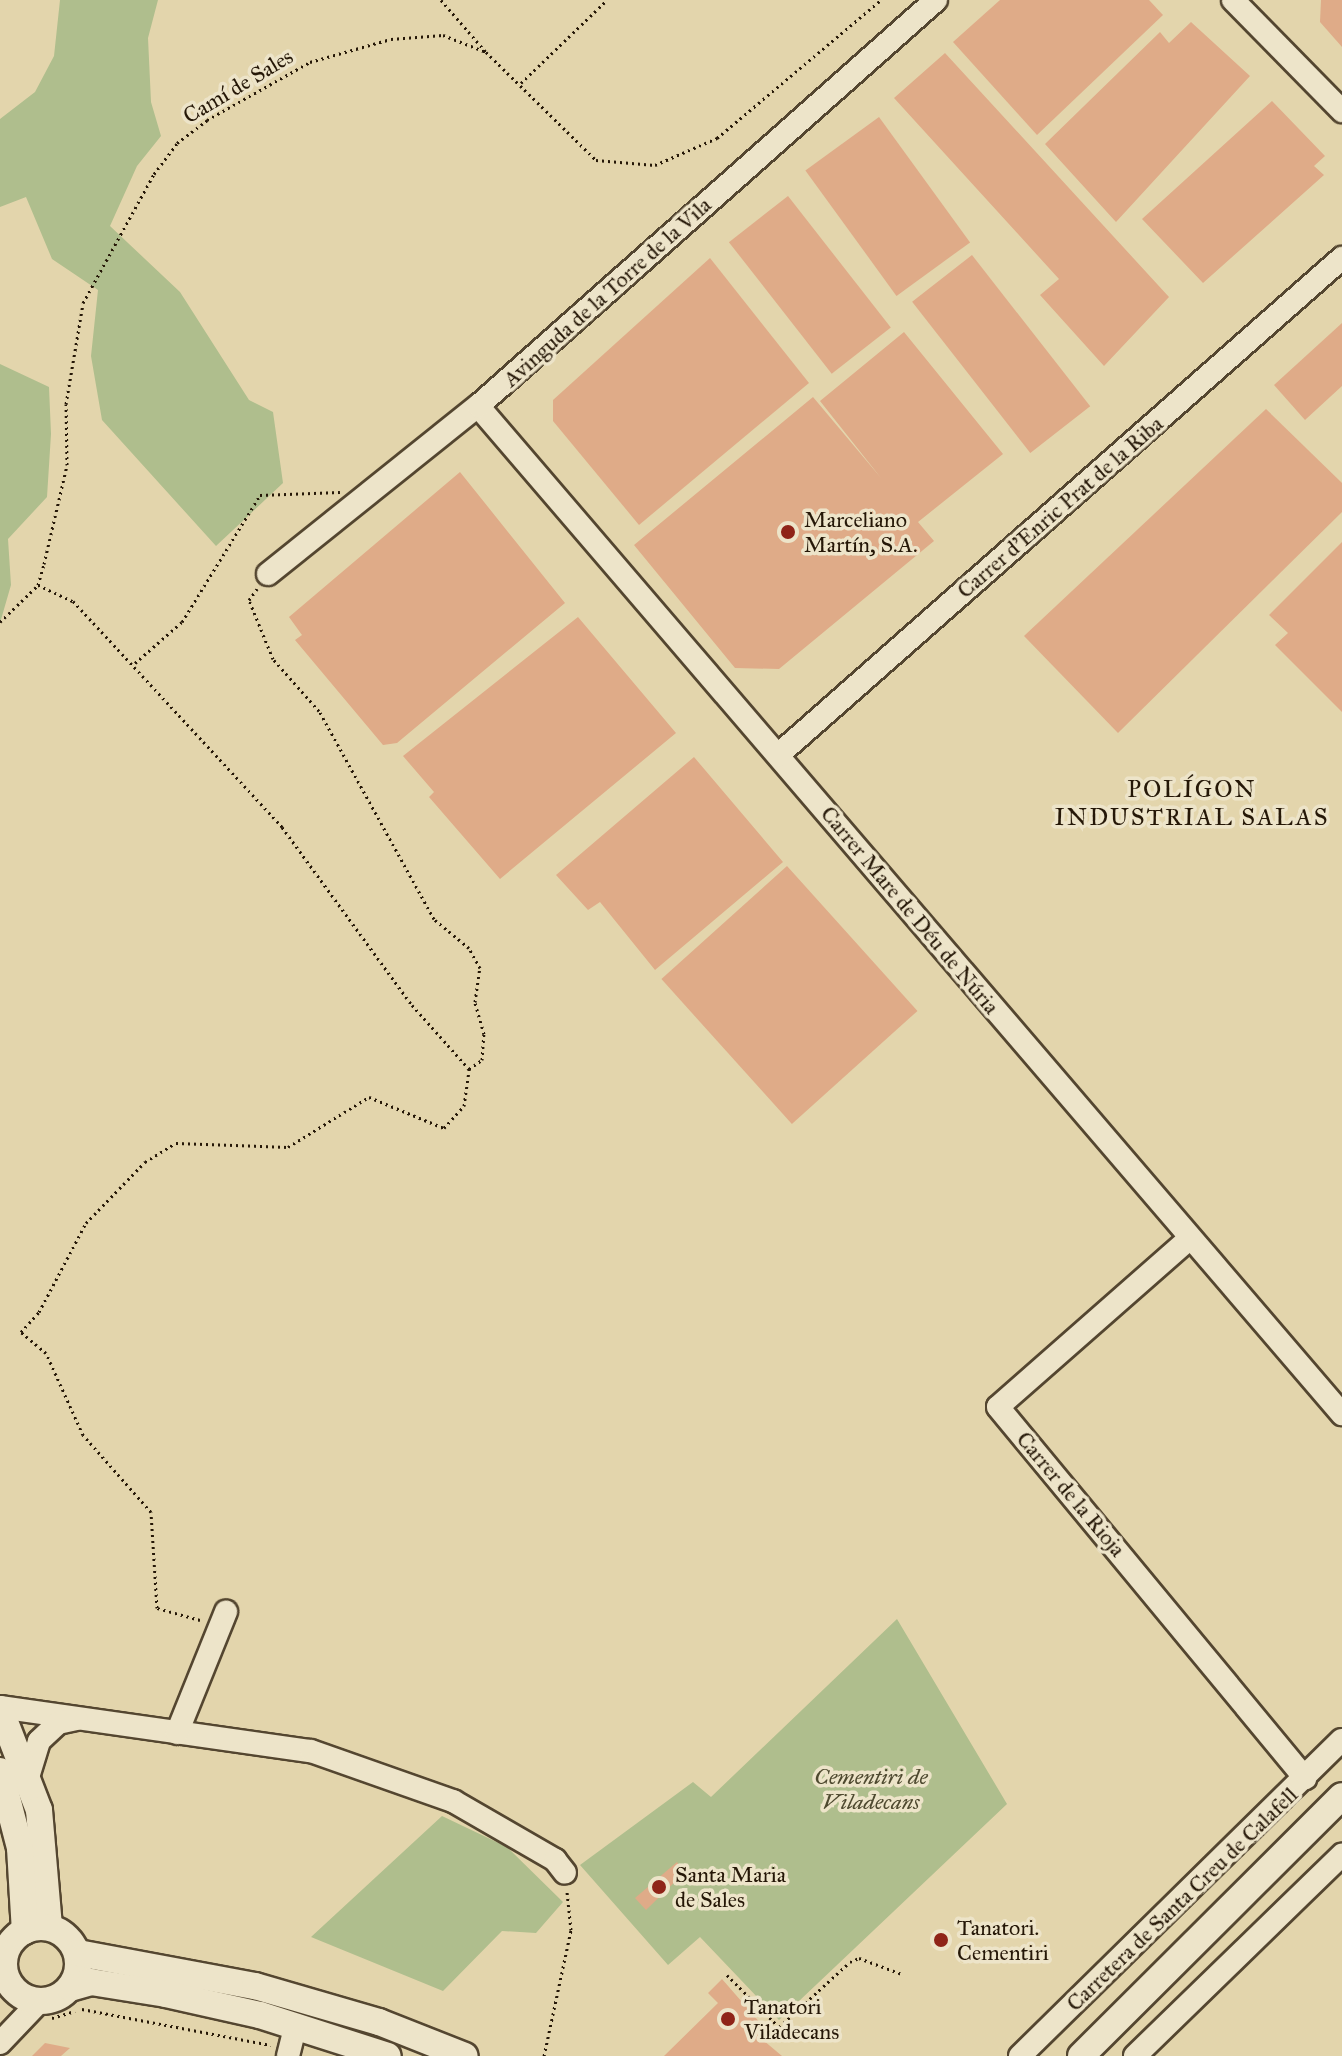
<!DOCTYPE html>
<html>
<head>
<meta charset="utf-8">
<style>
	body { margin:0 }
	#map { position:relative; width:1342px; height:2056px; overflow:hidden; background:#e3d5ac; font-family:"IM FELL Great Primer",serif }
	div>[style] { position:absolute }
	[style*='--x'] { left:calc(var(--x)*1px); top:calc(var(--y)*1px); width:calc(var(--w)*1px); rotate:calc(var(--a)*1deg) }
	.green>* { inset:0; background:#afbe8d }
	.building>* { inset:0; background:#dfab88; transform-origin:0 0 }
	.path>* { height:3px; margin-top:-1.5px; transform-origin:0; background:repeating-linear-gradient(90deg,#251707 0 2px,transparent 0 6px) }
	.roads { filter:drop-shadow(2px 0 #544630) drop-shadow(-2px 0 #544630) drop-shadow(0 2px #544630) drop-shadow(0 -2px #544630) }
	.minor>* { height:22px; margin:-11px; padding:0 11px; transform-origin:11px; border-radius:11px; background:#ede4c9 }
	.tertiary>* { height:26px; margin:-13px; padding:0 13px; transform-origin:13px; border-radius:13px; background:#ede4c9 }
	.tertiary>.ring { margin:-13px; padding:0; box-sizing:content-box; background:none; border:26px solid #ede4c9; border-radius:50% }
	.dots>* { width:22px; height:22px; translate:-50% -50%; box-sizing:border-box; border:4px solid #ede4c9; border-radius:50% }
	span { translate:-50% -50%; white-space:nowrap; text-align:center; line-height:1.15; -webkit-text-stroke:7px #ede4c9; paint-order:stroke }
	.street-label { font-size:22px; color:#251707 }
	.poi-label { font-size:22px; color:#251707 }
	.left { translate:0 -50%; text-align:left }
	.park-label { font-size:22px; color:#4e492f; font-style:italic }
	.neighbourhood-label { font-size:24px; color:#251707; letter-spacing:2px }
</style>
</head>
<body>
<div id="map">
	<div class="green">
		<i style="clip-path:polygon(60px 0,158px 0,148px 38px,151px 102px,161px 136px,137px 166px,110px 226px,180px 292px,249px 400px,273px 412px,283px 483px,216px 546px,102px 420px,91px 356px,98px 290px,52px 259px,26px 197px,0 207px,0 119px,35px 92px,54px 56px)"></i>
		<i style="clip-path:polygon(0 364px,49px 387px,51px 434px,47px 497px,8px 539px,11px 585px,0 623px)"></i>
		<i style="clip-path:polygon(897px 1619px,1007px 1804px,779px 2020px,700px 1937px,668px 1965px,580px 1865px,693px 1782px,711px 1797px)"></i>
		<i style="clip-path:polygon(442px 1816px,507px 1847px,563px 1902px,536px 1933px,502px 1931px,443px 1991px,311px 1937px)"></i>
	</div>
	<div class="building">
		<i style="clip-path:polygon(1000px 0,1149px 0,1163px 15px,1037px 135px,953px 42px)"></i>
		<i style="clip-path:polygon(1321px 0,1342px 0,1342px 47px,1320px 22px)"></i>
		<i style="clip-path:polygon(1191px 22px,1250px 76px,1116px 222px,1045px 144px,1160px 32px,1169px 43px)"></i>
		<i style="clip-path:polygon(945px 53px,1169px 297px,1104px 366px,1040px 295px,1059px 279px,894px 98px)"></i>
		<i style="clip-path:polygon(1272px 101px,1325px 156px,1314px 166px,1324px 175px,1203px 283px,1142px 219px)"></i>
		<i style="left:879px;top:117px;width:155px;height:91px;rotate:54deg"></i>
		<i style="left:788px;top:196px;width:167px;height:75px;rotate:52deg"></i>
		<i style="left:972px;top:255px;width:192px;height:76px;rotate:52deg"></i>
		<i style="clip-path:polygon(710px 258px,809px 383px,639px 525px,553px 421px,553px 400px)"></i>
		<i style="clip-path:polygon(1342px 323px,1342px 386px,1305px 420px,1274px 385px)"></i>
		<i style="clip-path:polygon(904px 332px,1003px 454px,918px 522px,934px 541px,779px 669px,735px 668px,634px 545px,813px 397px,881px 478px,820px 401px)"></i>
		<i style="clip-path:polygon(1266px 409px,1342px 483px,1342px 512px,1118px 733px,1024px 636px)"></i>
		<i style="clip-path:polygon(460px 472px,565px 603px,397px 743px,383px 745px,295px 640px,302px 635px,289px 617px)"></i>
		<i style="clip-path:polygon(1342px 542px,1342px 712px,1275px 645px,1288px 633px,1269px 615px)"></i>
		<i style="clip-path:polygon(578px 617px,676px 733px,500px 879px,429px 797px,434px 792px,403px 756px)"></i>
		<i style="clip-path:polygon(694px 757px,783px 862px,655px 970px,600px 902px,588px 910px,556px 875px)"></i>
		<i style="left:787px;top:866px;width:195px;height:169px;rotate:48deg"></i>
		<i style="clip-path:polygon(677px 1862px,684px 1873px,646px 1910px,635px 1898px)"></i>
		<i style="clip-path:polygon(722px 1979px,770px 2034px,763px 2040px,782px 2056px,664px 2056px,718px 2003px,708px 1993px)"></i>
		<i style="clip-path:polygon(45px 2043px,70px 2048px,61px 2056px,32px 2056px)"></i>
	</div>
	<div class="path">
		<i style="--x:441;--y:0;--w:69;--a:49.1"></i>
		<i style="--x:521;--y:83;--w:120;--a:-44"></i>
		<i style="--x:38;--y:585;--w:38;--a:25"></i>
		<i style="--x:73;--y:601;--w:308;--a:47.2"></i>
		<i style="--x:282;--y:827;--w:220;--a:53.9"></i>
		<i style="--x:412;--y:1005;--w:86;--a:48.3"></i>
		<i style="--x:469;--y:1069;--w:16;--a:-35"></i>
		<i style="--x:482;--y:1060;--w:26;--a:-86"></i>
		<i style="--x:484;--y:1034;--w:33;--a:-106"></i>
		<i style="--x:475;--y:1002;--w:34;--a:-82"></i>
		<i style="--x:480;--y:968;--w:23;--a:-119"></i>
		<i style="--x:469;--y:948;--w:45;--a:-140.4"></i>
		<i style="--x:434;--y:919;--w:238;--a:-118.9"></i>
		<i style="--x:319;--y:711;--w:69;--a:-131.5"></i>
		<i style="--x:273;--y:659;--w:64;--a:-112.1"></i>
		<i style="--x:249;--y:600;--w:14;--a:-54"></i>
		<i style="--x:0;--y:622;--w:53;--a:-44.2"></i>
		<i style="--x:38;--y:585;--w:22;--a:-74"></i>
		<i style="--x:44;--y:564;--w:102;--a:-76.9"></i>
		<i style="--x:67;--y:465;--w:61;--a:-90.9"></i>
		<i style="--x:66;--y:404;--w:102;--a:-80.4"></i>
		<i style="--x:83;--y:303;--w:147;--a:-61.2"></i>
		<i style="--x:154;--y:174;--w:39;--a:-53"></i>
		<i style="--x:177;--y:143;--w:38;--a:-37"></i>
		<i style="--x:207;--y:120;--w:118;--a:-29.4"></i>
		<i style="--x:310;--y:62;--w:84;--a:-15.9"></i>
		<i style="--x:391;--y:39;--w:52;--a:-4.4"></i>
		<i style="--x:443;--y:35;--w:46;--a:21.6"></i>
		<i style="--x:486;--y:52;--w:154;--a:44.5"></i>
		<i style="--x:596;--y:160;--w:59;--a:4.8"></i>
		<i style="--x:655;--y:165;--w:68;--a:-23.5"></i>
		<i style="--x:717;--y:138;--w:214;--a:-40.1"></i>
		<i style="--x:135;--y:663;--w:62;--a:-41.1"></i>
		<i style="--x:182;--y:622;--w:149;--a:-58.4"></i>
		<i style="--x:260;--y:495;--w:80;--a:-2.1"></i>
		<i style="--x:200;--y:1620;--w:45;--a:-164.4"></i>
		<i style="--x:157;--y:1608;--w:96;--a:-93.6"></i>
		<i style="--x:151;--y:1512;--w:103;--a:-131.4"></i>
		<i style="--x:83;--y:1435;--w:90;--a:-114.3"></i>
		<i style="--x:46;--y:1353;--w:33;--a:-140"></i>
		<i style="--x:21;--y:1332;--w:27;--a:-48"></i>
		<i style="--x:39;--y:1312;--w:101;--a:-62.2"></i>
		<i style="--x:86;--y:1223;--w:85;--a:-46"></i>
		<i style="--x:145;--y:1162;--w:36;--a:-32"></i>
		<i style="--x:176;--y:1143;--w:112;--a:2"></i>
		<i style="--x:288;--y:1147;--w:95;--a:-31.7"></i>
		<i style="--x:369;--y:1097;--w:81;--a:22.5"></i>
		<i style="--x:444;--y:1128;--w:30;--a:-48"></i>
		<i style="--x:464;--y:1106;--w:37;--a:-82"></i>
		<i style="--x:727;--y:1975;--w:74;--a:45"></i>
		<i style="--x:779;--y:2027;--w:96;--a:-42.5"></i>
		<i style="--x:850;--y:1962;--w:10;--a:-24"></i>
		<i style="--x:859;--y:1958;--w:46;--a:20.4"></i>
		<i style="--x:82;--y:2009;--w:192;--a:10.8"></i>
		<i style="--x:52;--y:2018;--w:24;--a:-17"></i>
		<i style="--x:544;--y:2056;--w:129;--a:-77.9"></i>
		<i style="--x:571;--y:1930;--w:39;--a:-96"></i>
	</div>
	<div class="roads">
		<div class="minor">
			<i style="--x:1233;--y:0;--w:156;--a:45.5"></i>
			<i style="--x:478;--y:406;--w:1328;--a:49.4"></i>
			<i style="--x:268;--y:574;--w:269;--a:-38.7"></i>
			<i style="--x:478;--y:406;--w:612;--a:-41.56"></i>
			<i style="--x:778;--y:755;--w:752;--a:-41.39"></i>
			<i style="--x:1189;--y:1239;--w:254;--a:138.7"></i>
			<i style="--x:998;--y:1407;--w:482;--a:50.4"></i>
			<i style="--x:0;--y:1707;--w:314;--a:8.1"></i>
			<i style="--x:311;--y:1751;--w:151;--a:19.4"></i>
			<i style="--x:453;--y:1801;--w:118;--a:30"></i>
			<i style="--x:555;--y:1860;--w:16;--a:52"></i>
			<i style="--x:177;--y:1733;--w:131;--a:-68"></i>
			<i style="--x:29;--y:1774;--w:34;--a:-73"></i>
			<i style="--x:39;--y:1741;--w:26;--a:-43"></i>
			<i style="--x:58;--y:1723;--w:19;--a:-12"></i>
			<i style="--x:0;--y:1963;--w:3;--a:18"></i>
			<i style="--x:0;--y:2043;--w:58;--a:-46.4"></i>
			<i style="--x:288;--y:2056;--w:32;--a:-76"></i>
			<i style="--x:1020;--y:2056;--w:451;--a:-44.5"></i>
			<i style="--x:1135;--y:2056;--w:289;--a:-44.2"></i>
		</div>
		<div class="tertiary">
			<i style="--x:0;--y:1709;--w:108;--a:68.9"></i>
			<i style="--x:39;--y:1810;--w:117;--a:85.1"></i>
			<i style="--x:0;--y:1771;--w:80;--a:75.4"></i>
			<i style="--x:20;--y:1848;--w:83;--a:86.6"></i>
			<i class="ring" style="left:4px;top:1927px;width:48px;height:48px"></i>
			<i style="--x:78;--y:1953;--w:180;--a:10.6"></i>
			<i style="--x:255;--y:1986;--w:129;--a:16.2"></i>
			<i style="--x:379;--y:2022;--w:92;--a:21.6"></i>
			<i style="--x:70;--y:1988;--w:22;--a:-16"></i>
			<i style="--x:91;--y:1982;--w:76;--a:9.1"></i>
			<i style="--x:166;--y:1994;--w:96;--a:12.6"></i>
			<i style="--x:260;--y:2015;--w:134;--a:17.8"></i>
			<i style="--x:1081;--y:2056;--w:368;--a:-44.9"></i>
		</div>
	</div>
	<div class="dots">
		<i style="left:788px;top:532px;background:#8f2418"></i>
		<i style="left:659px;top:1887px;background:#8f2418"></i>
		<i style="left:941px;top:1940px;background:#8f2418"></i>
		<i style="left:728px;top:2019px;background:#8f2418"></i>
	</div>
	<div class="street-label">
		<span style="left:238px;top:86px;rotate:-31deg">Camí de Sales</span>
		<span style="left:607px;top:292px;rotate:-42deg">Avinguda de la Torre de la Vila</span>
		<span style="left:1060px;top:507px;rotate:-41deg">Carrer d'Enric Prat de la Riba</span>
		<span style="left:910px;top:910px;rotate:50deg">Carrer Mare de Déu de Núria</span>
		<span style="left:1071px;top:1494px;rotate:50deg">Carrer de la Rioja</span>
		<span style="left:1182px;top:1899px;rotate:-44deg">Carretera de Santa Creu de Calafell</span>
	</div>
	<div class="poi-label">
		<span class="left" style="left:804px;top:532px">Marceliano<br>Martín, S.A.</span>
		<span class="left" style="left:675px;top:1887px">Santa Maria<br>de Sales</span>
		<span class="left" style="left:957px;top:1940px">Tanatori.<br>Cementiri</span>
		<span class="left" style="left:744px;top:2019px">Tanatori<br>Viladecans</span>
	</div>
	<div class="park-label">
		<span style="left:871px;top:1789px">Cementiri de<br>Viladecans</span>
	</div>
	<div class="neighbourhood-label">
		<span style="left:1192px;top:804px">POLÍGON<br>INDUSTRIAL SALAS</span>
	</div>
</div>
</body>
</html>
